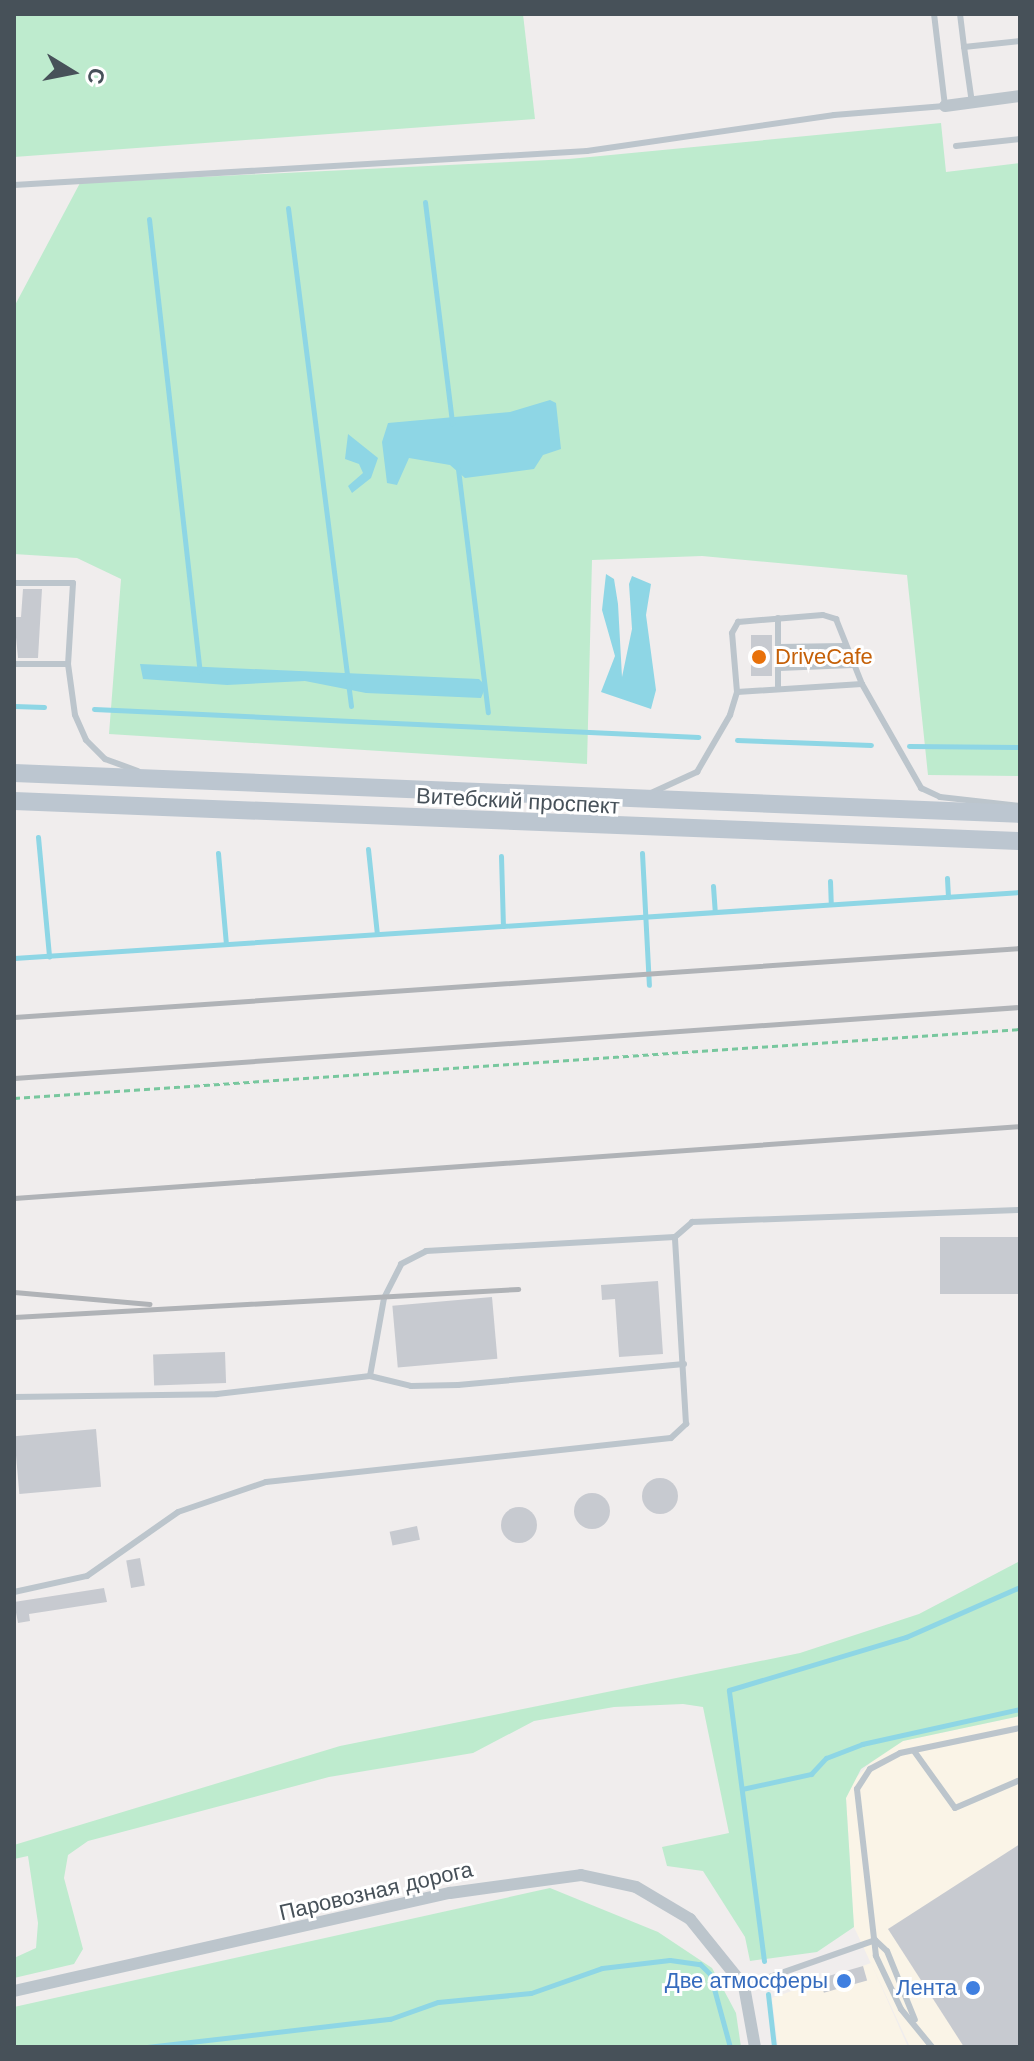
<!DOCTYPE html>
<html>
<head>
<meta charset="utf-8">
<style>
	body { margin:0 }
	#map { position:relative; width:1034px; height:2061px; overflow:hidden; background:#f0eded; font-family:Helvetica,sans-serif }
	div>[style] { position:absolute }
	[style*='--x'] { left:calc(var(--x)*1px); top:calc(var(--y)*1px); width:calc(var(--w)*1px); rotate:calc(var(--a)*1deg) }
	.commercial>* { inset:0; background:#faf4e7 }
	.green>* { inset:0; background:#beebce }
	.water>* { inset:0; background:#8ed6e5 }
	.stream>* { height:5px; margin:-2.5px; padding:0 2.5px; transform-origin:2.5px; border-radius:2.5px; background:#8ed6e5 }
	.building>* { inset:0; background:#c7cad0; transform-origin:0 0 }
	.round { border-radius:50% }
	.path>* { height:3px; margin-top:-1.5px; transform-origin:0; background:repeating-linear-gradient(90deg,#78c79e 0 6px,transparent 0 10px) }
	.service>* { height:6px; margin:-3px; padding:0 3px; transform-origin:3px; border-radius:3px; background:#bcc5cc }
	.minor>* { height:12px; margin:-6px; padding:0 6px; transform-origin:6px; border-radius:6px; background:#bcc5cc }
	.secondary>* { height:18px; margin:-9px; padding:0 9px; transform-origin:9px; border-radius:9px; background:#bcc6d0 }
	.rail>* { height:5px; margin:-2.5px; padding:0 2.5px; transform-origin:2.5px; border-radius:2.5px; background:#b0b3b7 }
	.dots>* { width:22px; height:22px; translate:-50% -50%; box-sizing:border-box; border:4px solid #fff; border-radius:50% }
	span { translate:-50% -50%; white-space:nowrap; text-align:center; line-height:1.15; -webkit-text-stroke:6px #fff; paint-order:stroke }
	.food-label { font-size:22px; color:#c56008 }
	.left { translate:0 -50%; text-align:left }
	.street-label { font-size:22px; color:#475159 }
	.shop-label { font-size:22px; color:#366cbe }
	.right { translate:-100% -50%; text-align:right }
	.frame { position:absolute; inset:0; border:16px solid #475159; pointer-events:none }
	.north { position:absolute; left:32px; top:32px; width:80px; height:80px; -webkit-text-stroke:6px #fff; paint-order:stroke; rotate:100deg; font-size:22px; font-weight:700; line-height:32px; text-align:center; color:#475159 }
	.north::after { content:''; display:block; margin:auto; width:28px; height:36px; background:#475159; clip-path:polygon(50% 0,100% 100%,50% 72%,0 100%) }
</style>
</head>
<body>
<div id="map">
	<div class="commercial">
		<i style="clip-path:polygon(1020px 1716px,1020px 2047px,910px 2047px,854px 1927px,846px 1798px,851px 1783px,878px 1755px,903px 1741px)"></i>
		<i style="clip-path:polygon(871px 1963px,908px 2047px,778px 2047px,772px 1998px)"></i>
	</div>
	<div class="green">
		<i style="clip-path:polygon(14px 14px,523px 14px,535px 119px,14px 157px)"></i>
		<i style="clip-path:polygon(941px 123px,946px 172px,1020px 163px,1020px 776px,928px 775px,907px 575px,702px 556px,592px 560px,587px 764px,109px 734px,121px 579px,77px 558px,14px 554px,14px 307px,80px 183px,569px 159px)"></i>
		<i style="clip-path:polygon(1020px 1561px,1020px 1716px,903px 1741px,861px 1769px,846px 1798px,854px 1927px,817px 1952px,750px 1961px,745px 1937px,703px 1871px,667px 1866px,662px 1847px,729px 1833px,703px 1707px,683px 1704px,614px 1707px,534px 1721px,473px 1753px,329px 1777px,88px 1841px,68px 1855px,64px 1878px,83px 1949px,74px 1964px,14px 1978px,14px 1958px,36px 1948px,38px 1923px,28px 1856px,14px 1859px,14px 1845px,340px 1746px,800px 1653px,919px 1614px)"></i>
		<i style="clip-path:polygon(550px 1888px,658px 1932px,712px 1968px,736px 2013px,741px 2047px,14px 2047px,14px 2007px)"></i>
	</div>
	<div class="water">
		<i style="clip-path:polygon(550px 400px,556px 403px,561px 449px,543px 455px,534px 469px,465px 478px,450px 465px,409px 458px,397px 485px,387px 483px,382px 442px,388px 423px,510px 412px)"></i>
		<i style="clip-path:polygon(348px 434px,378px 458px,371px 478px,352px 493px,348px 486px,363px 473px,359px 464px,345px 459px)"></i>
		<i style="clip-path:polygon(606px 574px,614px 579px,618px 604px,622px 677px,632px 629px,629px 584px,632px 576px,651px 584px,646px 615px,656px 690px,651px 709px,601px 692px,615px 656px,602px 610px)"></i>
		<i style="clip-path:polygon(140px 664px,479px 679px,486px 686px,481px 698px,366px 693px,305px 681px,227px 685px,143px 679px)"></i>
	</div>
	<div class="stream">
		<i style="--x:425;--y:202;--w:223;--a:83"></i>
		<i style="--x:288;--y:208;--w:502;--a:82.79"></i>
		<i style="--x:149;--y:219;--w:455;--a:83.6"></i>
		<i style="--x:458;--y:469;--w:245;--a:83"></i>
		<i style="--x:14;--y:706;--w:30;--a:2"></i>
		<i style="--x:94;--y:709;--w:605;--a:2.65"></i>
		<i style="--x:737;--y:740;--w:134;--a:2.1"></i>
		<i style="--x:909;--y:746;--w:111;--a:0.5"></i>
		<i style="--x:38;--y:837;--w:120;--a:84.7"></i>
		<i style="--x:368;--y:849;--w:85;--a:84"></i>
		<i style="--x:218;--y:853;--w:91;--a:85"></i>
		<i style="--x:642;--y:853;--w:132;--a:87"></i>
		<i style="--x:501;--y:856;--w:70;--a:88.4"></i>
		<i style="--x:947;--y:878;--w:19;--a:87"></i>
		<i style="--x:830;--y:881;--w:23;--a:88"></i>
		<i style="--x:713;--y:886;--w:26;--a:86"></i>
		<i style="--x:14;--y:958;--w:1008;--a:-3.75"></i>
		<i style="--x:742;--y:1789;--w:71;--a:-12.3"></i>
		<i style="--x:811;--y:1774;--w:22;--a:-47"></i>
		<i style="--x:826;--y:1758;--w:39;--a:-21"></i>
		<i style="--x:862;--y:1744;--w:162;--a:-12.5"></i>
		<i style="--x:764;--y:1961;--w:273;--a:-97.4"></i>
		<i style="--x:729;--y:1690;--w:185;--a:-16.7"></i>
		<i style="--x:906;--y:1637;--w:124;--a:-23.7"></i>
		<i style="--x:768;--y:1994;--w:53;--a:83.5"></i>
		<i style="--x:147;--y:2047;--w:245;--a:-6.6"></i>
		<i style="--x:390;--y:2019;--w:51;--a:-19.5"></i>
		<i style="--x:438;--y:2002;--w:93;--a:-5.5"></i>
		<i style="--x:531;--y:1993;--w:75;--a:-19.4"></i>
		<i style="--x:602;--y:1968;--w:68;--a:-6.7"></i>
		<i style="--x:670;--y:1960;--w:30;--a:8"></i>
		<i style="--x:700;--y:1964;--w:14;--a:45"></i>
		<i style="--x:710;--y:1974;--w:76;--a:74.7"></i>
	</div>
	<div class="building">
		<i style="clip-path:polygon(23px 589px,42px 589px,38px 658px,18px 658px,14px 617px,21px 617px)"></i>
		<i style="left:751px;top:635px;width:21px;height:41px"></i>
		<i style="left:826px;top:652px;width:8px;height:42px;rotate:83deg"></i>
		<i style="left:1020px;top:1237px;width:57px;height:80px;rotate:90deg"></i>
		<i style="clip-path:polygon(658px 1281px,663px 1354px,619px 1357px,615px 1299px,602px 1300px,601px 1285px)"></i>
		<i style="left:492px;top:1297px;width:62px;height:100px;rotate:85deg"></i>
		<i style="left:225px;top:1352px;width:31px;height:72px;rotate:88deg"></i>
		<i style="left:96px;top:1429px;width:58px;height:82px;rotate:85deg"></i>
		<i class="round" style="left:642px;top:1478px;width:36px;height:36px"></i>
		<i class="round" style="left:574px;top:1493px;width:36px;height:36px"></i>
		<i class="round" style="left:501px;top:1507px;width:36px;height:36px"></i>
		<i style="left:417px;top:1526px;width:14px;height:28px;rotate:78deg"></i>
		<i style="left:140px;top:1558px;width:28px;height:14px;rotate:80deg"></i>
		<i style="clip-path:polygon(104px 1588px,107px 1602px,29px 1614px,30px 1621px,18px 1623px,14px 1602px)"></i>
		<i style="clip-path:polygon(1020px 1844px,1020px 2047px,964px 2047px,888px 1929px)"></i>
		<i style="left:863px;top:1966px;width:15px;height:45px;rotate:74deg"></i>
	</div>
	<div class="path">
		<i style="--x:14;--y:1098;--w:1008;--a:-3.92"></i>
	</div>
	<div class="service">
		<i style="--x:960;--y:14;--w:33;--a:83"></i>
		<i style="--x:972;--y:103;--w:57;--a:-98.1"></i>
		<i style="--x:964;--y:47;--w:56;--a:-6.1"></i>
		<i style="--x:956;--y:146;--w:64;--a:-6.2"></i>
		<i style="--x:14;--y:185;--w:574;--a:-3.4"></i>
		<i style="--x:587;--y:151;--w:250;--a:-8.3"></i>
		<i style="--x:834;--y:115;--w:111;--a:-4.6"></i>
		<i style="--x:945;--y:106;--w:93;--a:-96.8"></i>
		<i style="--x:14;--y:583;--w:59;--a:0"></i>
		<i style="--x:73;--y:583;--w:81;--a:93.5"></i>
		<i style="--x:68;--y:664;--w:54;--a:180"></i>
		<i style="--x:778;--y:618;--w:68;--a:90"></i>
		<i style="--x:779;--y:647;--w:65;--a:-0.9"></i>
		<i style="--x:68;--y:664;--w:51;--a:82.2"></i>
		<i style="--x:75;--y:715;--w:27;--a:66"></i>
		<i style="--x:86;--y:740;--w:27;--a:45"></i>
		<i style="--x:105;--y:759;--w:35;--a:20"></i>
		<i style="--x:779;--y:668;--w:74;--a:-2.3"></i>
		<i style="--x:737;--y:692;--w:125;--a:-3.7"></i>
		<i style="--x:651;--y:793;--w:51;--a:-24.5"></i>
		<i style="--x:697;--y:772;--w:66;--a:-59.9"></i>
		<i style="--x:730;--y:715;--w:24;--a:-73"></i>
		<i style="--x:737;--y:692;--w:59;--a:-94.8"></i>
		<i style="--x:732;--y:633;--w:13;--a:-61"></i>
		<i style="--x:738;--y:622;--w:85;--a:-4.7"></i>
		<i style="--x:823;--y:615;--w:14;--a:17"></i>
		<i style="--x:836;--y:619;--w:70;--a:68.2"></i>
		<i style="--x:862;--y:684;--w:120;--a:60.4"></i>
		<i style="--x:921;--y:788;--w:21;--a:25"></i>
		<i style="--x:940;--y:797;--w:81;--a:6.4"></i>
		<i style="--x:370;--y:1376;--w:42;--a:13.7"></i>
		<i style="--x:411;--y:1386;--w:47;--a:-1.2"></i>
		<i style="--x:458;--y:1385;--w:227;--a:-5.3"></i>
		<i style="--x:14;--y:1397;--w:203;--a:-0.8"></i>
		<i style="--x:217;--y:1394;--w:154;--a:-6.7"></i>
		<i style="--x:370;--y:1376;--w:79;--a:-79.8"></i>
		<i style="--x:384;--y:1298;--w:38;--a:-63"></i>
		<i style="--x:401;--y:1264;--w:28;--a:-27"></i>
		<i style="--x:426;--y:1251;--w:249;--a:-3.2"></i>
		<i style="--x:14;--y:1592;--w:75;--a:-12.4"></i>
		<i style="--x:87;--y:1576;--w:111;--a:-35.1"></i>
		<i style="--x:178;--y:1512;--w:93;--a:-18.8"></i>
		<i style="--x:266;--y:1482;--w:407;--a:-6.2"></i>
		<i style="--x:671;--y:1438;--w:21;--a:-43"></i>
		<i style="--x:686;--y:1424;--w:187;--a:-93.4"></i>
		<i style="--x:675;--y:1237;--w:23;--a:-41"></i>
		<i style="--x:692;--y:1222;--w:328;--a:-2.1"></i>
		<i style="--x:914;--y:1751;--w:70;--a:54.3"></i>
		<i style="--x:955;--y:1808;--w:71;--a:-23.3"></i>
		<i style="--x:875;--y:1940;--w:16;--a:43"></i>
		<i style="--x:887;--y:1951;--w:74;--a:67.9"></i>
		<i style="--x:744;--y:1986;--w:139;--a:-19.3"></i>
		<i style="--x:932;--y:2047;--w:49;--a:-129.2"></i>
		<i style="--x:901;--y:2009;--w:59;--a:-115.3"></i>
		<i style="--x:876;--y:1956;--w:168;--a:-96.5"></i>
		<i style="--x:857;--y:1789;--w:24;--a:-57"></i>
		<i style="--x:870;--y:1769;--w:34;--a:-28"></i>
		<i style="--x:900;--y:1753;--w:123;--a:-11.8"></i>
	</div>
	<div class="minor">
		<i style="--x:945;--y:106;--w:76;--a:-7.6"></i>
		<i style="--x:14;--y:1991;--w:447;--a:-12.7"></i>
		<i style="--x:450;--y:1893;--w:132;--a:-7.8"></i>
		<i style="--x:581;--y:1875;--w:56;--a:12.3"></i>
		<i style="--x:636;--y:1887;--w:63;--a:30.7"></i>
		<i style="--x:690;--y:1919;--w:86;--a:51.1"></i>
		<i style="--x:744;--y:1986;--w:62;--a:79.8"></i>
	</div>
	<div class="secondary">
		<i style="--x:14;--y:773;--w:1007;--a:2.33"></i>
		<i style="--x:14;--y:801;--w:1007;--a:2.28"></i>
	</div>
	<div class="rail">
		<i style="--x:14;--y:1017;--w:1008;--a:-3.92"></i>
		<i style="--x:14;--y:1078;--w:1009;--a:-4.04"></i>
		<i style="--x:14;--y:1198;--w:1009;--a:-4.09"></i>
		<i style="--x:14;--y:1292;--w:136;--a:5.1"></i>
		<i style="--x:14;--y:1317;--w:505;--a:-3.18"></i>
	</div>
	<div class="dots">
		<i style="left:759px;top:657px;background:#e8710a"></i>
		<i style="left:844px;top:1981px;background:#3f7fe0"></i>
		<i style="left:973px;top:1988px;background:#3f7fe0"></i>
	</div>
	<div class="food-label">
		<span class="left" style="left:775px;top:657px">DriveCafe</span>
	</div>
	<div class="street-label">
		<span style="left:518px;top:801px;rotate:3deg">Витебский проспект</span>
		<span style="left:376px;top:1891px;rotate:-13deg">Паровозная дорога</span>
	</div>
	<div class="shop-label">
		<span class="right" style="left:828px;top:1981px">Две атмосферы</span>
		<span class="right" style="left:957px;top:1988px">Лента</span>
	</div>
	<div class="frame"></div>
	<div class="north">С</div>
</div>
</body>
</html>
